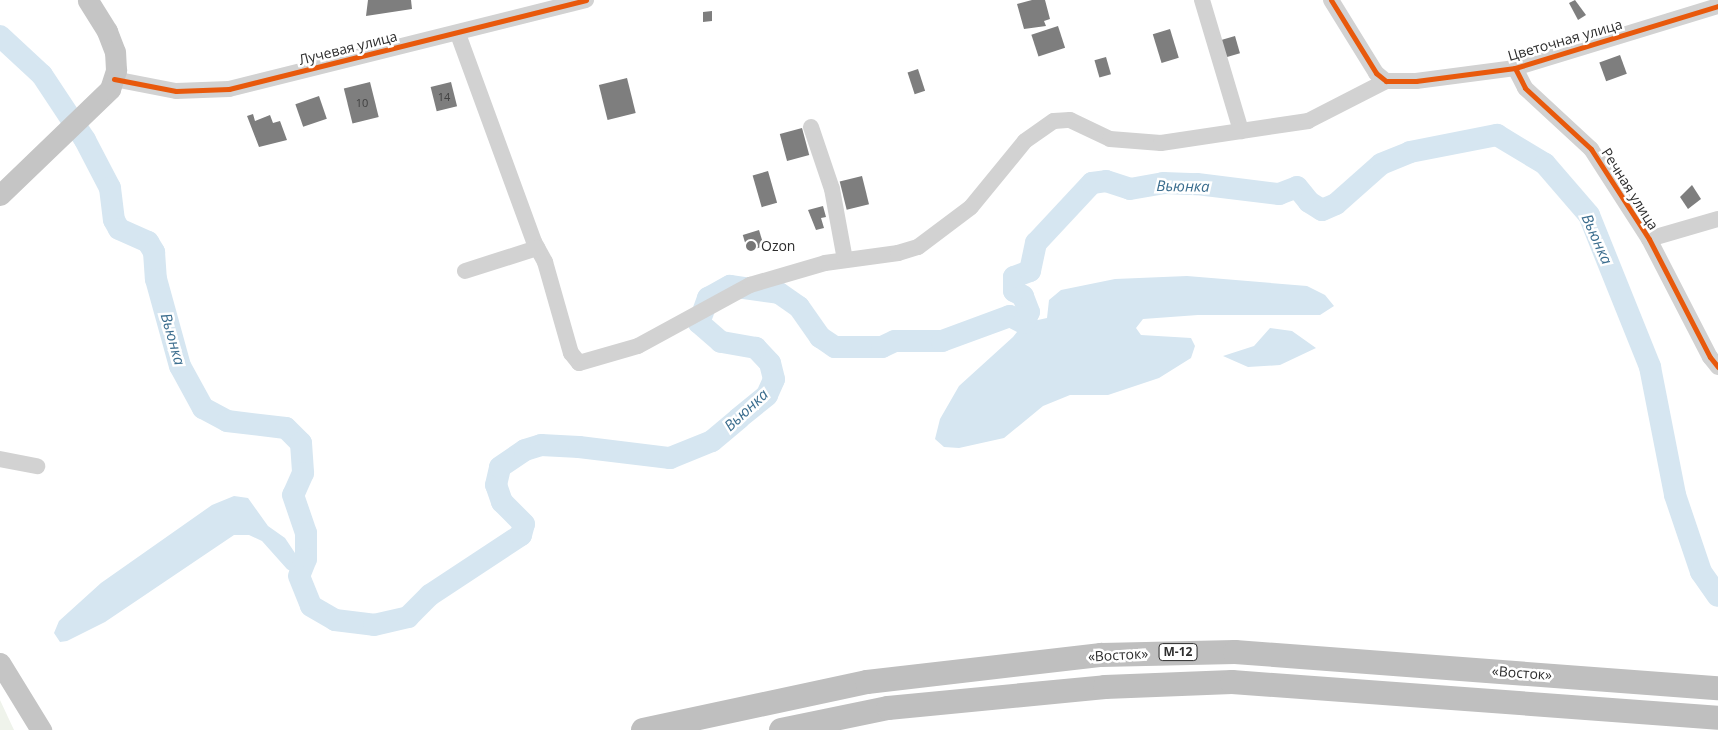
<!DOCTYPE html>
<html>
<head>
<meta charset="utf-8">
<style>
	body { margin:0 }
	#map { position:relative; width:1718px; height:730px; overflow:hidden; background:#fff; font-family:"Open Sans",sans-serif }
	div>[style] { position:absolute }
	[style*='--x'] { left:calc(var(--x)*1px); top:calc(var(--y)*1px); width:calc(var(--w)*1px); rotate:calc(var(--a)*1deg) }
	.green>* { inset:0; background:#eff3eb }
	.water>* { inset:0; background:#d6e6f1 }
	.river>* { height:22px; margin:-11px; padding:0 11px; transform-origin:11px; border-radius:11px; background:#d6e6f1 }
	.building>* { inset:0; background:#7e7e7e; transform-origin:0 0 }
	.minor>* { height:16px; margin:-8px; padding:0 8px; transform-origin:8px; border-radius:8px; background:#d2d2d2 }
	.major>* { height:21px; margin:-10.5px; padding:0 10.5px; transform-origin:10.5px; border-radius:10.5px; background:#c5c5c5 }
	.highway>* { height:24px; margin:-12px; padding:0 12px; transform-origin:12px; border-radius:12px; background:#bfbfbf }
	.cycleway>* { height:5px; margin:-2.5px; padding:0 2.5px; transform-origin:2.5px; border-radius:2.5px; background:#e8590c }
	.dots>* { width:14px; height:14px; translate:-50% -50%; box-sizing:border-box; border:2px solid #fff; border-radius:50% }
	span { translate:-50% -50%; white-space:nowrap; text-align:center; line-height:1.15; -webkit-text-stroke:5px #fff; paint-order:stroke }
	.number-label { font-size:11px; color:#414141 }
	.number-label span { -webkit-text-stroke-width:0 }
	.shield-label span { padding:1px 4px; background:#fff; border:1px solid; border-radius:4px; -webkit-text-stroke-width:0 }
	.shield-label { font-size:12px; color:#2d2d2d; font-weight:700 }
	.street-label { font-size:14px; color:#2d2d2d }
	.poi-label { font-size:14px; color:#2d2d2d }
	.left { translate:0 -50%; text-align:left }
	.water-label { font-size:15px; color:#3b6d8e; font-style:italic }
</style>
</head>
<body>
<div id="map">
	<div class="green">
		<i style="clip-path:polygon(0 700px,14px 730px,0 730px)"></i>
	</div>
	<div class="water">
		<i style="clip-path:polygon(1187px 276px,1307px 286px,1325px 295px,1334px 306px,1320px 315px,1198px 315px,1143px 319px,1136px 328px,1141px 335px,1191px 338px,1195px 346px,1191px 358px,1159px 378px,1108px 395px,1070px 395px,1043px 406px,1004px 438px,959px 448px,944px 447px,935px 439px,940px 419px,959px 386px,1013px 337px,1024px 323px,1047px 318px,1049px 300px,1061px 290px,1115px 279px)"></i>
		<i style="clip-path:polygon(1270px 328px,1292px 331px,1316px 348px,1280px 365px,1248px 367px,1223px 356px,1254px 346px)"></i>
		<i style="clip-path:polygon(234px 496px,248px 498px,268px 526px,285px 538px,297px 556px,306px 559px,299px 576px,287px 569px,262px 541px,249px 535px,234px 535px,105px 622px,67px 641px,60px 642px,54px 633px,59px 621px,101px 583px,212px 505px)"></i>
	</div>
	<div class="river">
		<i style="--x:0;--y:36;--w:57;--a:42.9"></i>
		<i style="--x:42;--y:75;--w:78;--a:56.5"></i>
		<i style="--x:85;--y:140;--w:54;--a:62.5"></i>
		<i style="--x:110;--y:188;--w:32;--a:83"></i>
		<i style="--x:114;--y:220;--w:10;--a:61"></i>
		<i style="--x:119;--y:229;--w:32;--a:24"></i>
		<i style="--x:148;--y:242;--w:12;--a:59"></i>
		<i style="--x:154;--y:252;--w:27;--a:86"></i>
		<i style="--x:156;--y:279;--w:90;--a:74.6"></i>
		<i style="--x:180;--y:366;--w:48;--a:61.3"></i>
		<i style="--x:203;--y:408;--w:27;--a:28"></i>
		<i style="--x:227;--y:421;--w:59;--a:6.8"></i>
		<i style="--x:286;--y:428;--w:21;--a:45"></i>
		<i style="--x:301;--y:443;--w:30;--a:86"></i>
		<i style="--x:303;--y:473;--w:24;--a:114"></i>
		<i style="--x:293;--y:495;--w:40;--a:71.1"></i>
		<i style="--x:306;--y:533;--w:26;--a:90"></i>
		<i style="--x:306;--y:559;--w:18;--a:112"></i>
		<i style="--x:299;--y:576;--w:32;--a:68"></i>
		<i style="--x:311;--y:606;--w:28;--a:30"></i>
		<i style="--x:335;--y:620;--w:39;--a:7"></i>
		<i style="--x:374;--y:625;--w:35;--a:-13"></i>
		<i style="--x:408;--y:617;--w:31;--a:-45"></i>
		<i style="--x:430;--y:595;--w:109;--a:-33.4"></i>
		<i style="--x:521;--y:535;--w:11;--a:-75"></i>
		<i style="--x:524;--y:524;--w:31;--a:-135"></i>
		<i style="--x:502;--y:502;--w:18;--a:-109"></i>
		<i style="--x:496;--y:485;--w:18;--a:-77"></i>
		<i style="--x:500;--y:467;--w:30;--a:-34"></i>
		<i style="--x:525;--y:450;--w:17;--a:-17"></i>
		<i style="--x:541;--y:445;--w:38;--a:3"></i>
		<i style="--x:579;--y:447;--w:92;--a:6.9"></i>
		<i style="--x:670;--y:458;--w:45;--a:-22"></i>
		<i style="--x:712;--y:441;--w:35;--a:-40"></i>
		<i style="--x:739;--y:418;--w:36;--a:-39"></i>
		<i style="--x:767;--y:395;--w:17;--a:-66"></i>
		<i style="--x:774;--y:379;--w:16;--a:-104"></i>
		<i style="--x:770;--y:363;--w:21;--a:-133"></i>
		<i style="--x:756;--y:348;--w:36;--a:-170"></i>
		<i style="--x:721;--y:342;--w:29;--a:-139"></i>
		<i style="--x:699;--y:323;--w:27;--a:-70"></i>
		<i style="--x:708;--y:298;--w:25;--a:-29"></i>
		<i style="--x:730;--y:286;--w:49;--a:8.1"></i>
		<i style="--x:779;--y:293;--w:24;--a:35"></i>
		<i style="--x:799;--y:307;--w:37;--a:55"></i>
		<i style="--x:820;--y:337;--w:18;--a:34"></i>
		<i style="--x:835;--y:347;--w:47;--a:0"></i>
		<i style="--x:882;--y:347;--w:14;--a:-25"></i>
		<i style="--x:895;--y:341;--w:47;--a:0"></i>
		<i style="--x:942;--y:341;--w:72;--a:-20.2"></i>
		<i style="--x:1010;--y:316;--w:16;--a:27"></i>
		<i style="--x:1024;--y:323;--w:12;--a:-66"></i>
		<i style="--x:1029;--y:312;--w:17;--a:-111"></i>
		<i style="--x:1023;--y:296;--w:10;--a:-151"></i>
		<i style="--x:1014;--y:291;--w:14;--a:-90"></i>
		<i style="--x:1014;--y:277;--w:17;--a:-21"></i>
		<i style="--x:1030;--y:271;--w:29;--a:-78"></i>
		<i style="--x:1036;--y:243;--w:82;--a:-47"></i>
		<i style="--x:1092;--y:183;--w:14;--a:-8"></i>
		<i style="--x:1106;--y:181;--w:25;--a:18"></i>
		<i style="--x:1130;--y:189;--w:34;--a:-10"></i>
		<i style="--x:1163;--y:183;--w:34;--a:2"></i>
		<i style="--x:1197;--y:184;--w:83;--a:7"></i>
		<i style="--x:1279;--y:194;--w:19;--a:-21"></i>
		<i style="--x:1297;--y:187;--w:19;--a:51"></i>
		<i style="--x:1309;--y:202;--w:15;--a:32"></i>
		<i style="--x:1322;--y:210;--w:15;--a:-23"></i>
		<i style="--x:1336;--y:204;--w:60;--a:-41.6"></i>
		<i style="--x:1381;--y:164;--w:31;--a:-22"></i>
		<i style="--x:1410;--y:152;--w:89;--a:-11.1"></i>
		<i style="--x:1497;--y:135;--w:56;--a:31.1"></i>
		<i style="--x:1545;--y:164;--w:67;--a:49.2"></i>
		<i style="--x:1589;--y:215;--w:164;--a:68.1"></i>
		<i style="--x:1650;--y:367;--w:130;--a:78.9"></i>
		<i style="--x:1675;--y:495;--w:81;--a:71.3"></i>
		<i style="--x:1701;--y:572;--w:29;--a:55"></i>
	</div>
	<div class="building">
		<i style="clip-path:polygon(368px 0,411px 0,412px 9px,366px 16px)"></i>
		<i style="clip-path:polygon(1032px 0,1045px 0,1050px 19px,1044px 21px,1046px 26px,1024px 29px,1017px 4px)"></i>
		<i style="clip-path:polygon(1575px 0,1586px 15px,1578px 20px,1569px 3px)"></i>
		<i style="clip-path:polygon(712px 11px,712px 21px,703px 22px,703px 12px)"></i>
		<i style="left:1058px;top:26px;width:23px;height:28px;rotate:72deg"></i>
		<i style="left:1170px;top:29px;width:30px;height:18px;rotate:73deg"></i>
		<i style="left:1235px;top:36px;width:18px;height:17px;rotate:74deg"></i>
		<i style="left:1620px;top:55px;width:20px;height:22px;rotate:70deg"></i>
		<i style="left:1106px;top:57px;width:18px;height:12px;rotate:74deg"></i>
		<i style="left:918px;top:69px;width:23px;height:11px;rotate:72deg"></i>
		<i style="left:627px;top:78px;width:36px;height:29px;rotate:76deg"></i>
		<i style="left:370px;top:82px;width:36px;height:27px;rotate:76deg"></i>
		<i style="left:451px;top:82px;width:25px;height:21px;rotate:76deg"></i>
		<i style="left:319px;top:96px;width:24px;height:25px;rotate:71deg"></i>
		<i style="clip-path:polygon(253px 114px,255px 121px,270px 115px,273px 123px,280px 121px,287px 140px,259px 147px,247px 116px)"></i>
		<i style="left:802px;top:128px;width:28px;height:23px;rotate:75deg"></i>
		<i style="left:768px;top:171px;width:33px;height:16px;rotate:74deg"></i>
		<i style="left:862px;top:176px;width:29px;height:23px;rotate:76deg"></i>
		<i style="clip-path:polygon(1692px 185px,1701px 199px,1688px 209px,1680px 197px)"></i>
		<i style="clip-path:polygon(823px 206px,826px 217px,821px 218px,824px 228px,816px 230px,808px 210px)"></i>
		<i style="left:759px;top:230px;width:17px;height:17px;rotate:73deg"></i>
	</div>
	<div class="minor">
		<i style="--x:1202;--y:0;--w:137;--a:73.4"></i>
		<i style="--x:1331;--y:0;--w:86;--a:58.3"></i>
		<i style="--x:1376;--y:73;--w:13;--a:39"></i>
		<i style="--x:458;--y:34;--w:221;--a:69.9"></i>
		<i style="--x:534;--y:242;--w:23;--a:61"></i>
		<i style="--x:545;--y:262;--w:95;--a:74.1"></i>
		<i style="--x:571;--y:353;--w:13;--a:51"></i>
		<i style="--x:579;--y:363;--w:61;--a:-16.1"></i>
		<i style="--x:638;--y:346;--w:128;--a:-28.6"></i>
		<i style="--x:750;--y:285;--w:78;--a:-16.3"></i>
		<i style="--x:825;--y:263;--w:74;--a:-7.8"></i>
		<i style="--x:898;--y:253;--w:21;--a:-17"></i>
		<i style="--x:918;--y:247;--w:66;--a:-37"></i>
		<i style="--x:971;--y:207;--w:85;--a:-50.7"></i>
		<i style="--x:1025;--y:141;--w:35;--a:-35"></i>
		<i style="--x:1054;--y:121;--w:16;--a:-4"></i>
		<i style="--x:1070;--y:120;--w:44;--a:25.4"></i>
		<i style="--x:1110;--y:139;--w:51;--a:4.5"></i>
		<i style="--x:1161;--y:143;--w:149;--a:-8.5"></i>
		<i style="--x:1308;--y:121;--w:88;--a:-27.1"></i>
		<i style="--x:1386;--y:81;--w:30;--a:0"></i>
		<i style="--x:1416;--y:81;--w:100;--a:-7.5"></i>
		<i style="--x:1515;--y:68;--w:212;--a:-17"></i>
		<i style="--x:1515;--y:68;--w:22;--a:63"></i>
		<i style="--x:1525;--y:88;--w:90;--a:42.7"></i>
		<i style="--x:1591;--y:149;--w:107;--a:57.2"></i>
		<i style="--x:1649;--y:239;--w:133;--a:62.7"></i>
		<i style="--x:1710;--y:357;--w:13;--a:51"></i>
		<i style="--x:114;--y:79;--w:63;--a:11"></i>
		<i style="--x:176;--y:91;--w:53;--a:-2.2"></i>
		<i style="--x:229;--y:89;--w:368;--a:-14"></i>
		<i style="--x:811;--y:127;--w:65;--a:71.3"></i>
		<i style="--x:832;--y:189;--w:72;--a:79.6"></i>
		<i style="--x:1649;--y:239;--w:72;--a:-16.2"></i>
		<i style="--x:465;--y:271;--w:76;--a:-17.7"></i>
		<i style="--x:0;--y:459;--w:38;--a:11"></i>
	</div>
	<div class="major">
		<i style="--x:0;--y:195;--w:153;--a:-43.9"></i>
		<i style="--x:110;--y:89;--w:20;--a:-72"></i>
		<i style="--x:116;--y:70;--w:18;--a:-93"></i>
		<i style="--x:115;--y:52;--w:22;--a:-111"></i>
		<i style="--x:107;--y:31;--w:36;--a:-122"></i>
		<i style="--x:0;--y:663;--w:79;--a:58.5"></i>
	</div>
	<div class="highway">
		<i style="--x:643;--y:730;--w:229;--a:-12.1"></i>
		<i style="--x:867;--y:682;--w:236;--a:-6.6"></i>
		<i style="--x:1101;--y:655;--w:134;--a:-1.3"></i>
		<i style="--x:1235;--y:652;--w:484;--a:4.3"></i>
		<i style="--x:781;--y:730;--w:109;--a:-11.6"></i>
		<i style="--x:888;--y:708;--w:218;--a:-5.5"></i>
		<i style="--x:1105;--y:687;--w:127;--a:-2.3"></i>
		<i style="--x:1232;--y:682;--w:487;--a:4.2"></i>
	</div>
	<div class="cycleway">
		<i style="--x:1331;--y:0;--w:86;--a:58.3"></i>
		<i style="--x:1376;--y:73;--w:13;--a:39"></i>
		<i style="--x:1386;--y:81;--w:30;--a:0"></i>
		<i style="--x:1416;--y:81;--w:100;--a:-7.5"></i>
		<i style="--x:1515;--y:68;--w:212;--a:-17"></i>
		<i style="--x:1515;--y:68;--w:22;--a:63"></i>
		<i style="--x:1525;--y:88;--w:90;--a:42.7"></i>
		<i style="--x:1591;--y:149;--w:107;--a:57.2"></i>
		<i style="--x:1649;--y:239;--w:133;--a:62.7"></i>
		<i style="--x:1710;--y:357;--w:13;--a:51"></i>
		<i style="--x:114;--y:79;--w:63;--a:11"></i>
		<i style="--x:176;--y:91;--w:53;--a:-2.2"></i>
		<i style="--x:229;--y:89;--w:368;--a:-14"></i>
	</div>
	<div class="dots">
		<i style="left:751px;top:246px;background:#767676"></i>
	</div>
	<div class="number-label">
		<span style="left:444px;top:97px">14</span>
		<span style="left:362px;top:103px">10</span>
	</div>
	<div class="shield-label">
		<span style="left:1178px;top:652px">М-12</span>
	</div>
	<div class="street-label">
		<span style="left:1565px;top:40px;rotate:-16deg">Цветочная улица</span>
		<span style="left:348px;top:48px;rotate:-14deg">Лучевая улица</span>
		<span style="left:1630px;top:189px;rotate:58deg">Речная улица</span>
		<span style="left:1118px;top:655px;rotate:-3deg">«Восток»</span>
		<span style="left:1522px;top:673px;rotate:4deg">«Восток»</span>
	</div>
	<div class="poi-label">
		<span class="left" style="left:761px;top:246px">Ozon</span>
	</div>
	<div class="water-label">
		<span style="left:1183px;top:186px;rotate:1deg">Вьюнка</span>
		<span style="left:1597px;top:239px;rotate:66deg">Вьюнка</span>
		<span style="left:173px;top:339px;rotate:74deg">Вьюнка</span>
		<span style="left:746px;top:410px;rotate:-43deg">Вьюнка</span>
	</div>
</div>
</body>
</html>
